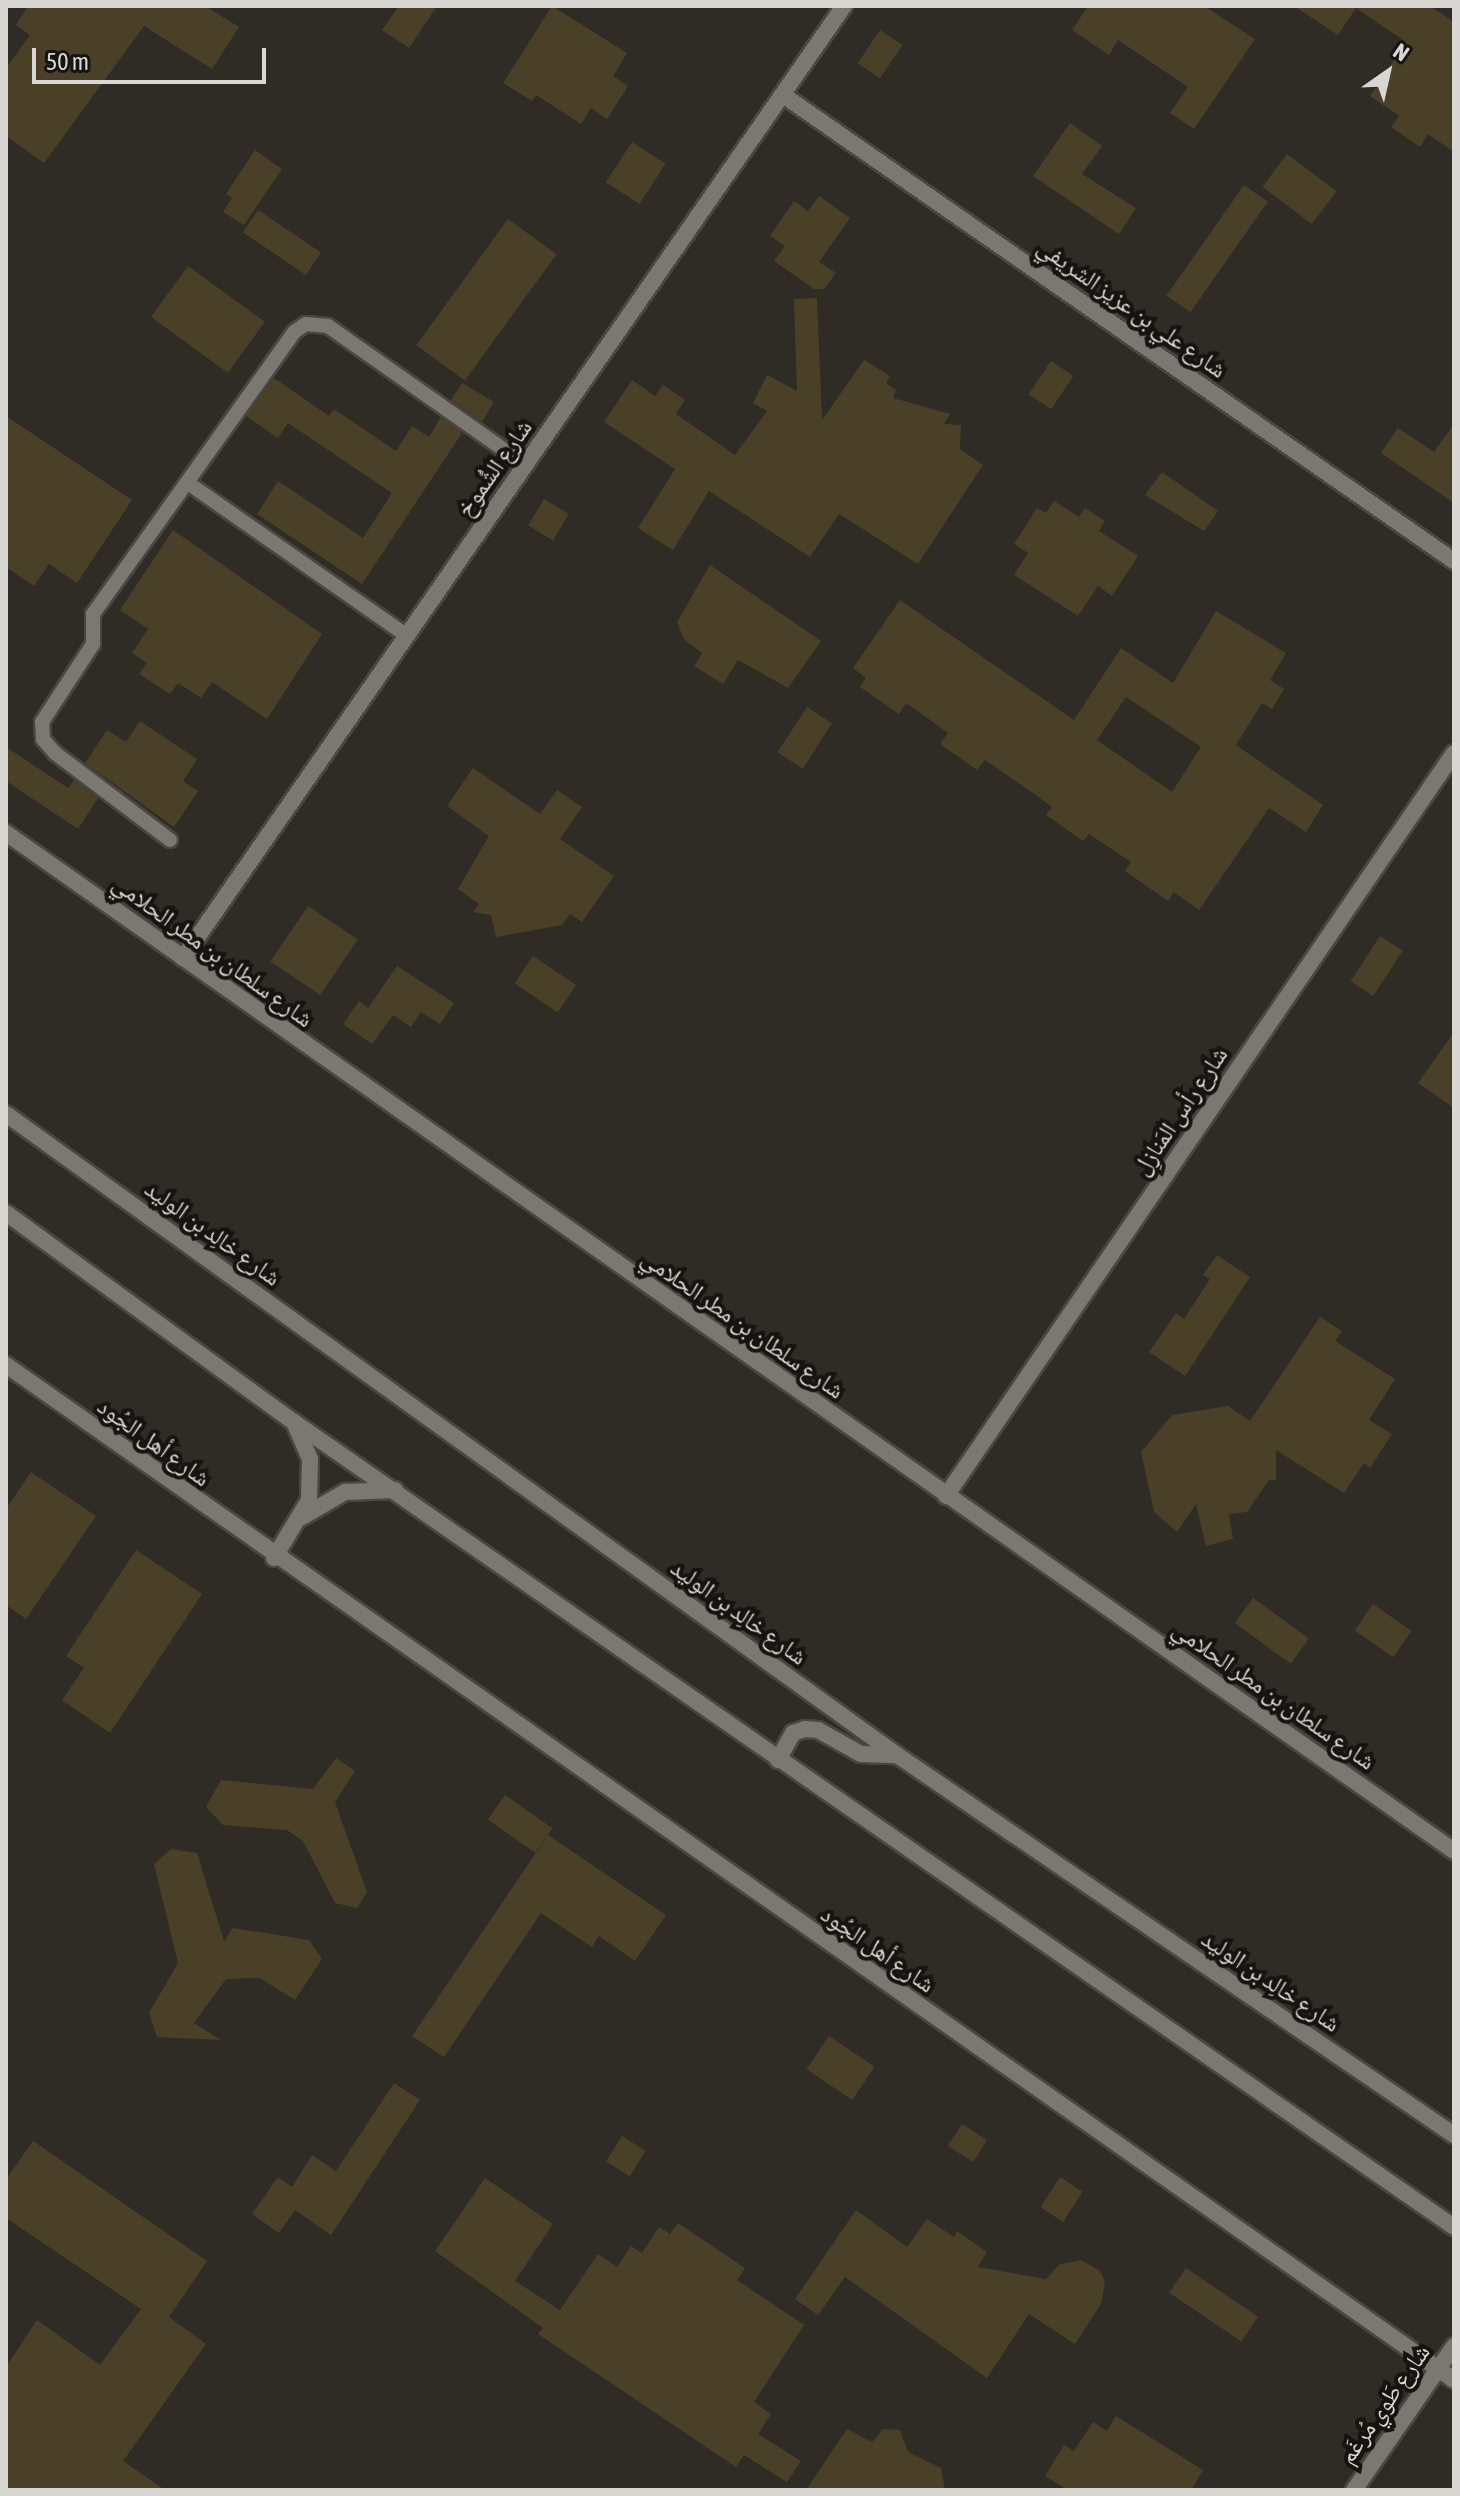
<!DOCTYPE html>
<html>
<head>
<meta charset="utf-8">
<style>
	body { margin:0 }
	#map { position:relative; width:1460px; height:2496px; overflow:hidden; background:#2e2c25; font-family:"Asap Condensed","Noto Naskh Arabic",sans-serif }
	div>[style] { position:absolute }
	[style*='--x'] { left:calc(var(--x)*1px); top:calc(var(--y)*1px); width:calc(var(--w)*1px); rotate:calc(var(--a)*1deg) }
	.building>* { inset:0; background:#494027; transform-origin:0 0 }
	.roads { filter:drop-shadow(2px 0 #494741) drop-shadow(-2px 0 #494741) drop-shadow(0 2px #494741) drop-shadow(0 -2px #494741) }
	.service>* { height:14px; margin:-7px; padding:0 7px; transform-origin:7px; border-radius:7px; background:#7b7871 }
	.minor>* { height:16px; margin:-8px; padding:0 8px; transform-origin:8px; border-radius:8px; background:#7b7871 }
	.tertiary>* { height:16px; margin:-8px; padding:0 8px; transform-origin:8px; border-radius:8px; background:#7b7871 }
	span { translate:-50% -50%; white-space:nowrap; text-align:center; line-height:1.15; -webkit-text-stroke:8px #151411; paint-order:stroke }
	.street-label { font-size:24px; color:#d9d7d3 }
	.frame { position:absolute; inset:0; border:8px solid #d9d7d3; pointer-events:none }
	.north { position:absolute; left:1348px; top:32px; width:80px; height:80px; -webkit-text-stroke:6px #151411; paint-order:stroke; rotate:34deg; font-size:22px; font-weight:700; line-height:32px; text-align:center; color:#d9d7d3 }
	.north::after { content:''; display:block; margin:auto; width:28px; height:36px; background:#d9d7d3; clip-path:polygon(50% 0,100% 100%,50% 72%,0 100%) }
	.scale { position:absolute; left:32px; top:48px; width:234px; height:36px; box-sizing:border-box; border:4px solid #d9d7d3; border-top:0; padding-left:10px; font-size:24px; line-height:28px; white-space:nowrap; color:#d9d7d3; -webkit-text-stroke:6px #151411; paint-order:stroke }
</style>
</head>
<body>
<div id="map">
	<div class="building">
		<i style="clip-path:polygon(28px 6px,205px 6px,239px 27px,212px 69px,144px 26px,44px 163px,6px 136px,6px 68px,30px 35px,16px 25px)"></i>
		<i style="clip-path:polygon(399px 6px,437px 6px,409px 48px,382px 30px)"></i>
		<i style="clip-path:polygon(552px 6px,627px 53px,613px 76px,628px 86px,607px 119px,591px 108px,581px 124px,536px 95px,532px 101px,503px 83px)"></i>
		<i style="clip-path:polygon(1088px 6px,1204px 6px,1255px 39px,1194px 129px,1170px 113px,1188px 87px,1118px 40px,1109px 55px,1072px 30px)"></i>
		<i style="clip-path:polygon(1294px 6px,1430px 6px,1454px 22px,1454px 152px,1428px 134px,1420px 147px,1391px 127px,1399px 116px,1370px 96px,1406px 42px,1356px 8px,1338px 35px)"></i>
		<i style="left:880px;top:30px;width:27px;height:40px;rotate:34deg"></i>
		<i style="clip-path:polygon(1070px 123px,1102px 146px,1082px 174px,1136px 208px,1119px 234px,1033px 176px)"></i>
		<i style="left:632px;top:142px;width:40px;height:48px;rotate:33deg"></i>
		<i style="clip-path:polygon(255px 150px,282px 169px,244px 225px,223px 212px,232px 198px,226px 194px)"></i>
		<i style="left:1287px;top:154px;width:62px;height:41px;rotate:37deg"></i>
		<i style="left:1244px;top:185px;width:29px;height:135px;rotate:35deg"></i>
		<i style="clip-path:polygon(819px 196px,850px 218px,819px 262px,836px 273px,824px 289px,814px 289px,774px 261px,785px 246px,770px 236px,794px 201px,808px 211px)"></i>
		<i style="left:258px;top:210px;width:76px;height:27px;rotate:34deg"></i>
		<i style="left:508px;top:219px;width:60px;height:156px;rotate:36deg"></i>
		<i style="left:188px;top:266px;width:95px;height:63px;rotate:36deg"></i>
		<i style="clip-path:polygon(817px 298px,822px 420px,864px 360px,890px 376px,886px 383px,896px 390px,893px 398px,950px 414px,944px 424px,961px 425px,960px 449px,983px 465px,918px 564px,839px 514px,810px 557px,709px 491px,673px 550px,638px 528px,675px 469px,604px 422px,632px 380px,655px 396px,663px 385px,685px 400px,676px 414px,735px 455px,767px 411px,753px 403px,767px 375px,797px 391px,794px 299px)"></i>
		<i style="left:1051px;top:361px;width:27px;height:40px;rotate:34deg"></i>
		<i style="clip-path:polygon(274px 378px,329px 416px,334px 409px,396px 451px,412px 426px,429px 437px,441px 417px,462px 433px,362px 584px,257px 514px,278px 481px,363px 538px,392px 493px,288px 423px,278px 438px,246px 416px)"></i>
		<i style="clip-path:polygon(462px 383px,494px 402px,482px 422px,451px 400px)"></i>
		<i style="clip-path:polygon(6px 416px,132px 500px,77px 583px,49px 564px,34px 586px,6px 567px)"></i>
		<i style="clip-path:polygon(1454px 424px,1454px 503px,1381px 453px,1398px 428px,1434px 452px)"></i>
		<i style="clip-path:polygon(1162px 472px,1218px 511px,1204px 531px,1145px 495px)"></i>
		<i style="left:544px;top:499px;width:29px;height:31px;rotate:31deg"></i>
		<i style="clip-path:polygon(1054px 501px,1079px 517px,1085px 508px,1105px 521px,1099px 531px,1138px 556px,1112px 596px,1098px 586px,1078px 616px,1014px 575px,1028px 553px,1014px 544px,1037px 508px,1046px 513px)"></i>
		<i style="clip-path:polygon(173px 530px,322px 634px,267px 719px,212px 682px,201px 698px,178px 683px,170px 694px,139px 674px,147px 663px,132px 653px,148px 629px,120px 610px)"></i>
		<i style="clip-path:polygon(710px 565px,821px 641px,788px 688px,738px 660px,723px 684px,694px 666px,702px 653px,684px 639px,677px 622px)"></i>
		<i style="clip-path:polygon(evenodd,900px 600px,1074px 720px,1121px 648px,1173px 683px,1216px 611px,1286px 653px,1270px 680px,1284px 689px,1272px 709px,1262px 703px,1236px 745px,1323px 805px,1306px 832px,1269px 808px,1199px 910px,1174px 892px,1168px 901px,1125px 871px,1131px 862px,1089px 834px,1083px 841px,1046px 815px,1052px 807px,1033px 793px,985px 760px,977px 770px,940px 744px,948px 733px,929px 719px,906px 703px,899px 714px,860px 687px,866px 678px,853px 668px,900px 600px,1126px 697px,1201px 747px,1172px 792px,1097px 740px,1126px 697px)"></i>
		<i style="left:807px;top:707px;width:30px;height:54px;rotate:33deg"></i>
		<i style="clip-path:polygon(140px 721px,197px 759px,183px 781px,198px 791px,174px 827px,85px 763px,107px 730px,126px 742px)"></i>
		<i style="clip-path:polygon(6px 747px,68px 788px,74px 780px,98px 798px,78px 829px,6px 781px)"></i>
		<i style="clip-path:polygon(473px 768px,540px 814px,557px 790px,582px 807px,560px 839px,614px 876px,582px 922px,570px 914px,562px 925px,496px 937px,491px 915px,473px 912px,479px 904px,458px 889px,489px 836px,447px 806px)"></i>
		<i style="left:308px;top:906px;width:60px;height:67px;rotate:34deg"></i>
		<i style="left:1380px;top:936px;width:27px;height:54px;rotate:33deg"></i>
		<i style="left:533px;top:956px;width:52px;height:33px;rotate:34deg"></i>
		<i style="clip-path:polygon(397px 966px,454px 1003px,440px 1024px,421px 1012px,411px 1027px,393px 1015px,372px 1044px,343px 1024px,359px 1001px,368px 1008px)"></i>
		<i style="clip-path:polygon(1454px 1032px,1454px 1108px,1418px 1083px)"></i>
		<i style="clip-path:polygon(1217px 1255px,1250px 1277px,1185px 1376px,1149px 1352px,1176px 1313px,1184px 1319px,1210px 1279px,1203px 1275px)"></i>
		<i style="clip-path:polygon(1320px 1317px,1342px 1331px,1335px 1341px,1395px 1379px,1369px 1420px,1392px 1434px,1370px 1468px,1364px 1463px,1344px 1493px,1276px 1450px,1276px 1480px,1269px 1480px,1247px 1512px,1229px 1514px,1233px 1539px,1206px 1546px,1196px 1504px,1177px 1532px,1154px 1512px,1141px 1452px,1172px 1415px,1228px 1406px,1250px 1421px)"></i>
		<i style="clip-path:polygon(31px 1472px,96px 1516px,26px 1619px,6px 1605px,6px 1509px)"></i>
		<i style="clip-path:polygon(136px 1550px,202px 1594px,110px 1733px,62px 1700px,84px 1668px,66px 1656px)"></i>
		<i style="left:1253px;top:1598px;width:69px;height:31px;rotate:36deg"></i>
		<i style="left:1373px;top:1604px;width:47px;height:32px;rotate:35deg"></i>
		<i style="clip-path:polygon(336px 1758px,355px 1771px,335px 1802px,367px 1892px,357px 1908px,335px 1903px,303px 1841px,287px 1830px,223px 1825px,206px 1807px,221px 1780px,313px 1789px)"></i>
		<i style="left:505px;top:1795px;width:58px;height:30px;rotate:35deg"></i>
		<i style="clip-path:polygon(548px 1835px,666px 1915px,635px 1961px,599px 1936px,592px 1947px,541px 1913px,444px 2057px,412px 2036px)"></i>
		<i style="clip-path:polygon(171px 1849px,197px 1853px,224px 1941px,233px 1928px,309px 1940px,322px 1959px,295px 2000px,260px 1978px,226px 1979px,194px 2023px,221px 2040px,157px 2037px,149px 2013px,178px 1963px,154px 1864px)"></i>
		<i style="left:829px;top:2036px;width:55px;height:40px;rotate:34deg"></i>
		<i style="clip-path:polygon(394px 2083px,420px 2100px,331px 2235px,295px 2210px,279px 2233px,252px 2214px,278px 2177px,292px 2187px,312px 2155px,336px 2171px)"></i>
		<i style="left:962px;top:2124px;width:30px;height:26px;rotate:33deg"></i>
		<i style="left:622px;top:2136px;width:28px;height:30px;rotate:32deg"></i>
		<i style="clip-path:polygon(33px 2141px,207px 2261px,169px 2317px,206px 2344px,123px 2461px,165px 2490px,6px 2490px,6px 2367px,37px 2320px,100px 2365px,141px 2309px,6px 2218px,6px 2179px)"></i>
		<i style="left:1060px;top:2177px;width:27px;height:36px;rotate:33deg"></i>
		<i style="clip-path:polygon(485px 2178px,553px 2224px,515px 2281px,560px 2310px,598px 2254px,617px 2267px,631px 2246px,642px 2253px,659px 2227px,670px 2234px,678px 2223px,745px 2268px,737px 2280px,804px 2325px,754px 2402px,771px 2414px,758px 2434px,801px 2461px,787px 2482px,744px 2455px,736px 2467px,538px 2334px,543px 2328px,435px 2251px)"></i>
		<i style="clip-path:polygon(856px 2210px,907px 2247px,927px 2219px,954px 2237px,957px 2231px,987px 2252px,978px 2267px,1046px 2279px,1060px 2264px,1081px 2260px,1100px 2271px,1105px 2282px,1101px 2304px,1075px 2344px,1029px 2314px,987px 2378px,845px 2277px,818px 2315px,795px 2299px)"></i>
		<i style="left:1186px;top:2268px;width:87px;height:30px;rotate:34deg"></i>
		<i style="clip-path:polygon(1116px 2416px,1203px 2470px,1191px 2490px,1068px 2490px,1045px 2476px,1064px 2445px,1074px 2451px,1093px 2422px,1107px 2431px)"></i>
		<i style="clip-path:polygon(847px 2429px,872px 2442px,883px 2429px,900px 2430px,908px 2452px,941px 2468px,945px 2490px,806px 2490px)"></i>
	</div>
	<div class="roads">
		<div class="service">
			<i style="--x:188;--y:483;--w:267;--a:34.9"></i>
			<i style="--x:170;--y:840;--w:144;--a:-142.9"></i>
			<i style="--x:55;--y:753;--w:18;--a:-131"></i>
			<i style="--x:43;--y:739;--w:17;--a:-93"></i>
			<i style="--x:42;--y:722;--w:93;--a:-56.8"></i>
			<i style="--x:93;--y:644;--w:30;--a:-90"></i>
			<i style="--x:93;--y:614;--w:346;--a:-54.5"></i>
			<i style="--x:294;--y:332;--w:14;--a:-34"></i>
			<i style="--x:306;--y:324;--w:22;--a:5"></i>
			<i style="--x:328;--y:326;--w:242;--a:35.1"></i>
		</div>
		<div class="minor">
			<i style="--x:783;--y:95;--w:817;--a:34.78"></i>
			<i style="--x:6;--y:833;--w:1770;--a:35.11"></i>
			<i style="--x:183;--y:958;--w:1159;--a:-55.23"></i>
			<i style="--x:6;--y:1365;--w:1768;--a:35.03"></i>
			<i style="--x:946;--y:1496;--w:900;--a:-55.64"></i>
			<i style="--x:302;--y:1517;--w:50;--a:-30.2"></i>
			<i style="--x:345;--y:1492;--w:50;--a:-2.3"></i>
			<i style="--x:274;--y:1558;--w:68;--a:-58.9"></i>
			<i style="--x:309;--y:1500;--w:41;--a:-88.6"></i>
			<i style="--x:310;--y:1459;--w:40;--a:-113.4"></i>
			<i style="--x:1354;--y:2490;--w:175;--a:-55.2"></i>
		</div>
		<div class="tertiary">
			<i style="--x:6;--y:1114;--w:1098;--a:35.73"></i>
			<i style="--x:897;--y:1755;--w:674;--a:34.3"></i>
			<i style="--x:6;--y:1213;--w:356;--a:36"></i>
			<i style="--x:294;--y:1422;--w:1412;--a:34.76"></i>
			<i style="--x:778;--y:1760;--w:31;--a:-61"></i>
			<i style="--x:793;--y:1733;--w:13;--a:-18"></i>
			<i style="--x:805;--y:1729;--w:13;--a:4"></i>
			<i style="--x:818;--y:1730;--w:49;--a:29.2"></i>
			<i style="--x:861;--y:1754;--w:36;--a:2"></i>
		</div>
	</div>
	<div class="street-label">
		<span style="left:1132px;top:308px;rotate:35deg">شارع علي بن عزيز الشريفي</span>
		<span style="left:494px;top:468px;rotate:-55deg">شارع الشُّموخ</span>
		<span style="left:213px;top:951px;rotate:36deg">شارع سلطان بن مطر الحلامي</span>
		<span style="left:1180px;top:1111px;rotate:-56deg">شارع رأس المَنازِل</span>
		<span style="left:213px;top:1233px;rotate:36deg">شارع خالِد بن الوليد</span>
		<span style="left:743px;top:1324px;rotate:35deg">شارع سلطان بن مطر الحلامي</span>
		<span style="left:154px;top:1442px;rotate:36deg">شارع أهل الجُود</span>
		<span style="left:739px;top:1612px;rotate:36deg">شارع خالِد بن الوليد</span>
		<span style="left:1274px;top:1695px;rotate:35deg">شارع سلطان بن مطر الحلامي</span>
		<span style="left:878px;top:1949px;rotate:35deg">شارع أهل الجُود</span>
		<span style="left:1271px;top:1981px;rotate:34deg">شارع خالِد بن الوليد</span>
		<span style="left:1384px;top:2404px;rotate:-55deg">شارع طَوي مُرغَم</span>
	</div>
	<div class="frame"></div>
	<div class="north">N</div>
	<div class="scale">50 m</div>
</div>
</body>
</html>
